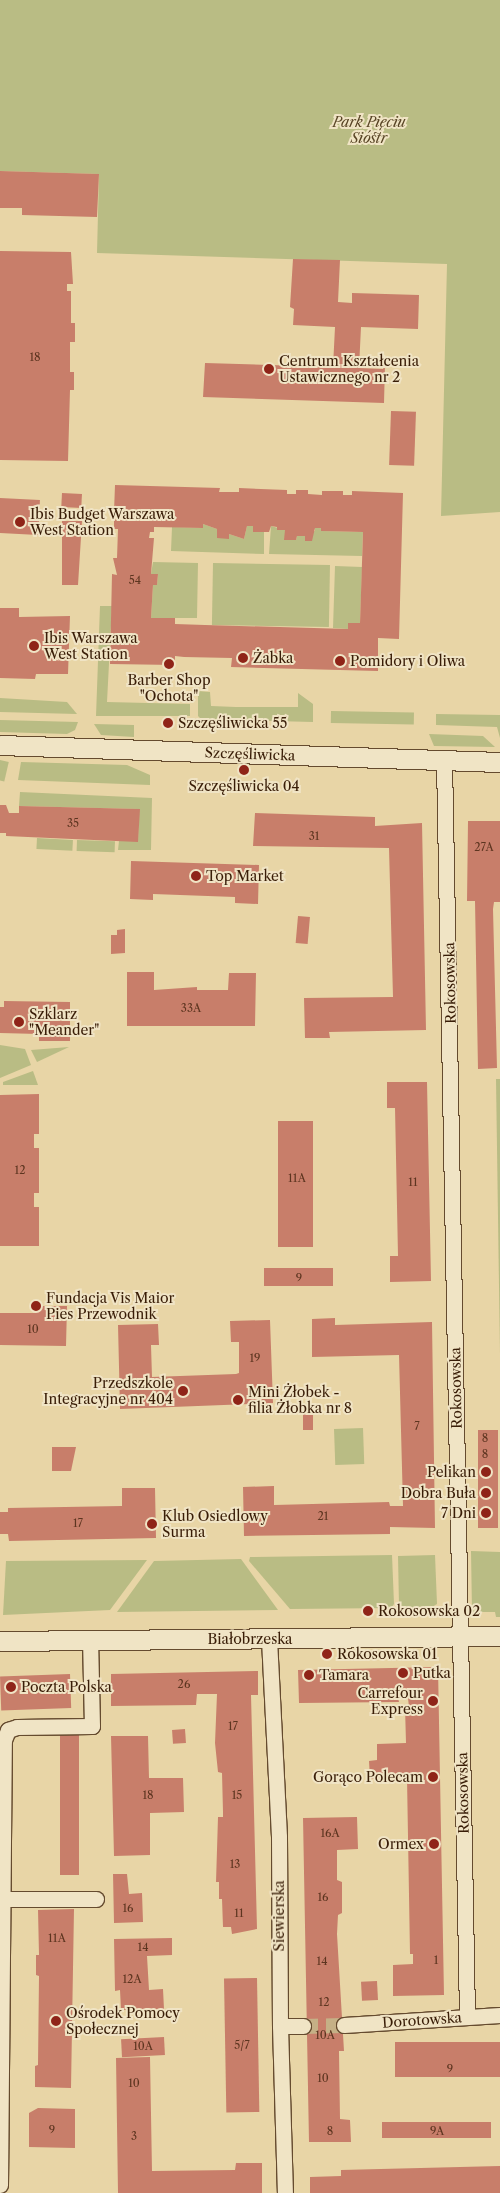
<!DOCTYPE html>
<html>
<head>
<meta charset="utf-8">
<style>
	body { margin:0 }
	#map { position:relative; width:500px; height:2193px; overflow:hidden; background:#e8d5a6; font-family:"Libre Caslon Text",serif }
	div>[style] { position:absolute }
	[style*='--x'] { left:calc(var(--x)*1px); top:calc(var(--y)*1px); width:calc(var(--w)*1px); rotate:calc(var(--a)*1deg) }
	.green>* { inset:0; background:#b9bc84; transform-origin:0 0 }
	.building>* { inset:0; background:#c87e6a; transform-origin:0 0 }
	.minor-tunnel>* { height:15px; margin-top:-7.5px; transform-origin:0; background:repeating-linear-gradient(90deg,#c5b086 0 15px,transparent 0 23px) }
	.roads { filter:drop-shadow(1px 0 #654b2f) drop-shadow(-1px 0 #654b2f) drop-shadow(0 1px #654b2f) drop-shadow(0 -1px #654b2f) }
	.minor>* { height:15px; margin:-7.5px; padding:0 7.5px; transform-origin:7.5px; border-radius:7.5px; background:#f0e4c5 }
	.tertiary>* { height:19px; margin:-9.5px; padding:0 9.5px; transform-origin:9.5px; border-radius:9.5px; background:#f0e4c5 }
	.dots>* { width:14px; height:14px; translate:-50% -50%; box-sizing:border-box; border:2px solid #f0e4c5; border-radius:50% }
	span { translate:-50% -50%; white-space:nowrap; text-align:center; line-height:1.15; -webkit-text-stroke:4px #f0e4c5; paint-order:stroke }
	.number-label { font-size:11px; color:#5d3520 }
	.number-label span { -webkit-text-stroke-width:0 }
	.park-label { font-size:14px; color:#594526; font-style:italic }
	.poi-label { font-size:14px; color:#391d07 }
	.left { translate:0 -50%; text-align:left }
	.right { translate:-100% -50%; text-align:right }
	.street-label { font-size:14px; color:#391d07 }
</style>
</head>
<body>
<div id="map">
	<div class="green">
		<i style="clip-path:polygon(0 0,500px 0,500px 512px,441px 516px,447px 264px,97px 253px,99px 174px,0 171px)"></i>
		<i style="clip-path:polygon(203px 524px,217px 529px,217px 538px,229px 538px,229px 534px,244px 539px,247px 526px,253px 526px,253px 532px,264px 532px,264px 554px,171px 551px,172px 527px,203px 528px)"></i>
		<i style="clip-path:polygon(271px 526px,285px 530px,285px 540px,296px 540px,297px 536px,315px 531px,315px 528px,321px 528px,321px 531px,363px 532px,362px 556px,269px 554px)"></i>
		<i style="clip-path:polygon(153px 562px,198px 563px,197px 618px,151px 618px,153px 585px,157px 585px,158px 574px,151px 574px)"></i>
		<i style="left:213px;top:563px;width:117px;height:62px;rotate:1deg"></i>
		<i style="clip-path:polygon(335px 566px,362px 567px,360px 623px,348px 623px,348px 629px,333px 628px)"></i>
		<i style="clip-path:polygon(100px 606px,112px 606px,107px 702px,190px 704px,190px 716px,96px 716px)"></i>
		<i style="clip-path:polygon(198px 691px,210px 692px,211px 706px,236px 707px,298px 707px,298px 693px,313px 704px,313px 722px,201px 719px,198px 716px)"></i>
		<i style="clip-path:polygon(0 698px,67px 702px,77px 714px,0 712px)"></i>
		<i style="left:331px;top:711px;width:83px;height:12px;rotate:1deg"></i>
		<i style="clip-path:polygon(436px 714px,500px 715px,500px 738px,497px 727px,436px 725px)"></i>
		<i style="clip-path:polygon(0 720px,78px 722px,75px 730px,67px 734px,0 732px)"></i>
		<i style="clip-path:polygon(94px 724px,134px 725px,134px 737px,101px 735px)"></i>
		<i style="clip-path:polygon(429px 734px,483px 736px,495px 747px,434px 746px)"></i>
		<i style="left:0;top:760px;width:9px;height:20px;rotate:13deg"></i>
		<i style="clip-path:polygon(21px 762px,127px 765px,150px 775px,150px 785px,18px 780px)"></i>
		<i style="clip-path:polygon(20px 792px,152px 798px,151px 850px,118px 850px,119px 841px,138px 841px,139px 809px,19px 806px)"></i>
		<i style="left:37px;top:838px;width:36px;height:11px;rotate:3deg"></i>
		<i style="left:77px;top:840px;width:38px;height:11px;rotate:2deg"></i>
		<i style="clip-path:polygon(0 1045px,25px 1049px,31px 1065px,0 1078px)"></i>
		<i style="clip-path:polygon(69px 1047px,37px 1062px,31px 1050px)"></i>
		<i style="clip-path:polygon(33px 1071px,38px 1085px,3px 1085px,3px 1082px)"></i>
		<i style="clip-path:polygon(496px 1079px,500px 1079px,500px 1354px)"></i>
		<i style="left:363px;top:1428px;width:36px;height:29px;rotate:88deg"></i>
		<i style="clip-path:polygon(471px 1551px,500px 1552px,500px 1617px,496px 1617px,495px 1612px,472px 1612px)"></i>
		<i style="clip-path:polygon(392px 1555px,394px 1604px,391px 1608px,290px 1609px,249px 1561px,250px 1557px)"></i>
		<i style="clip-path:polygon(435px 1555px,437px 1604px,427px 1610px,402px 1609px,399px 1605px,398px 1556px)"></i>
		<i style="clip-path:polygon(241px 1559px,278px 1610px,117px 1612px,154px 1561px)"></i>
		<i style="clip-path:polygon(147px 1560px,110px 1610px,3px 1615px,6px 1561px)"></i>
	</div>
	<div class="building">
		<i style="clip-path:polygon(0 171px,99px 174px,97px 217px,22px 215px,22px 208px,0 208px)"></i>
		<i style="clip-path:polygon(0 251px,71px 252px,73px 284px,67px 284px,67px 291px,71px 291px,71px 323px,75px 323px,75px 342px,70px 342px,70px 372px,74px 372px,74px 390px,70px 390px,68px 461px,0 460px)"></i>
		<i style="clip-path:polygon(293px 259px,340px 260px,338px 302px,352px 303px,352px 293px,419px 295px,418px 329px,361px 327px,359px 368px,383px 369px,385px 365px,384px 403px,203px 397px,205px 363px,333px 367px,335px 327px,293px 325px,294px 309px,290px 307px)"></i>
		<i style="left:391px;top:411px;width:25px;height:54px;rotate:2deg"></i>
		<i style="clip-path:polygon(evenodd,115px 485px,220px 488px,219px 492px,239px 492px,239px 488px,287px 490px,287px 494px,296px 494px,296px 490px,308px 490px,308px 494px,322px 495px,322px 491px,343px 491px,343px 495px,352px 495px,352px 491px,403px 493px,399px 639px,378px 638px,378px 671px,231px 667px,232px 658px,184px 657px,175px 656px,175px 665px,110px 664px,112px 574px,117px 575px,113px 558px,117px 558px,118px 529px,114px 529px,114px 519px,118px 520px,118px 512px,114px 512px,115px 485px,203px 524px,217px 529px,217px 538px,229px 539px,229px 534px,244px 539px,247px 526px,253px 526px,253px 532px,269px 532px,271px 526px,277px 527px,277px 530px,285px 530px,284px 540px,296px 540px,297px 536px,305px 536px,305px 541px,312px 541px,315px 528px,321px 528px,321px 531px,363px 532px,360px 623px,348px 623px,348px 629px,205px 625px,175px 624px,175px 618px,151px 618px,153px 585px,157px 585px,158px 574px,151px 574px,154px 538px,149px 538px,150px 532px,154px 532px,154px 527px,203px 528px,203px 524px)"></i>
		<i style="left:62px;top:493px;width:20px;height:14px;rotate:3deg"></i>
		<i style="left:0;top:498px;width:40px;height:35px;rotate:3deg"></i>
		<i style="clip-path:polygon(62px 521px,82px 521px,78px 585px,62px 585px)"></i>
		<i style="clip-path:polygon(0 608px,19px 608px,19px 617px,70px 616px,68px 674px,36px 674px,35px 679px,0 678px)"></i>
		<i style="clip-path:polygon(0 805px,6px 805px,9px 813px,19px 813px,19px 806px,140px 809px,138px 842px,6px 836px,6px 833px,0 833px)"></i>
		<i style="clip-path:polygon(255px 813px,375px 817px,375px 826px,422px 823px,426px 1030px,329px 1032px,330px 1038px,305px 1038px,304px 998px,393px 997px,389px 848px,253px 846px)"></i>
		<i style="clip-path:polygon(468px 821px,500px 821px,500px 902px,494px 902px,493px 909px,497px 1068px,478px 1069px,475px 901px,467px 901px)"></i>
		<i style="clip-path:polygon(131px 861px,259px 865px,258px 904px,235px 903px,235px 897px,153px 894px,153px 900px,130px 899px)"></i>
		<i style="left:298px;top:916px;width:12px;height:27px;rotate:5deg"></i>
		<i style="clip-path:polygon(125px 929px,125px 953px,111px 954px,111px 935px,117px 935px,117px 930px)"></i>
		<i style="clip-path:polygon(127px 972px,154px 972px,154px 990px,197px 987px,197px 990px,228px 990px,229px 973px,256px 973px,255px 1026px,127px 1026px)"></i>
		<i style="clip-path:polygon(4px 1001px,70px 1002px,70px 1041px,39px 1041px,39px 1034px,0 1033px,0 1007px,4px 1007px)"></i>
		<i style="clip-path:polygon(387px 1082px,427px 1082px,431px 1281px,390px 1282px,390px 1256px,398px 1256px,395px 1108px,387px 1108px)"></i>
		<i style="clip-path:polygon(39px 1094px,39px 1134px,34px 1134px,34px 1148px,39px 1148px,39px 1193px,34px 1193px,34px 1207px,39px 1207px,39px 1246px,0 1246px,0 1095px)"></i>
		<i style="left:278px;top:1121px;width:35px;height:126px"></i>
		<i style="left:333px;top:1268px;width:18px;height:69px;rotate:90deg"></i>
		<i style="clip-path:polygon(36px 1306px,67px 1306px,66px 1346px,0 1345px,0 1313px,36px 1313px)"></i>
		<i style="clip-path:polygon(335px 1318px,335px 1325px,432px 1322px,435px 1528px,390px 1527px,390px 1534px,244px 1536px,243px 1487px,274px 1486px,274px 1505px,389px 1502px,390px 1506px,403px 1506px,399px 1355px,312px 1357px,312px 1319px)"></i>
		<i style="clip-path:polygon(270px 1320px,273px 1403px,120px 1409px,118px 1325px,158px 1324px,159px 1345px,151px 1345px,152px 1377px,236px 1374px,239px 1373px,239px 1342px,231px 1342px,230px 1321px)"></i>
		<i style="left:303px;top:1409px;width:10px;height:21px"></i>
		<i style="left:478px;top:1430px;width:20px;height:98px"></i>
		<i style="clip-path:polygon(52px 1447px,76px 1447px,71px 1471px,52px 1471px)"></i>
		<i style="clip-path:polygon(122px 1488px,155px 1488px,156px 1538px,9px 1541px,8px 1534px,0 1534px,0 1512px,8px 1512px,8px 1508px,122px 1506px)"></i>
		<i style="clip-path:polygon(438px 1667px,444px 1995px,393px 1996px,393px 1965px,413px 1964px,413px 1954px,410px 1954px,407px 1778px,370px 1779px,369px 1761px,377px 1760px,377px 1744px,406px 1743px,405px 1707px,409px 1707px,408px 1698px,398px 1698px,399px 1702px,299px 1703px,298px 1670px)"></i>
		<i style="clip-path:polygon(258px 1671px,258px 1695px,251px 1695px,257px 1929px,232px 1934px,231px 1927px,223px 1927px,222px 1899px,219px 1899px,219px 1882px,216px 1882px,218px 1817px,223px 1817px,223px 1812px,222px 1773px,218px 1772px,215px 1743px,217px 1694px,197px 1694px,196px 1705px,111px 1706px,111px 1674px)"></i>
		<i style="left:70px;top:1674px;width:34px;height:70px;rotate:88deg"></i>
		<i style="left:185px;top:1729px;width:14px;height:13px;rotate:86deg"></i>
		<i style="left:60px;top:1732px;width:19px;height:143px"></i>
		<i style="clip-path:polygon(111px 1736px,148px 1736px,149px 1778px,183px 1778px,184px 1812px,150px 1813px,150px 1855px,114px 1856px)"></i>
		<i style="clip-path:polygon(357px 1817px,358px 1849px,337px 1850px,337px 1880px,342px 1882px,342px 1913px,338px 1915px,337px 1934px,344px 2051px,339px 2051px,340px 2119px,350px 2120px,351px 2142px,309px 2142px,303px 1818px)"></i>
		<i style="clip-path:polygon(113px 1874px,127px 1874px,129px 1894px,142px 1893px,143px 1922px,114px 1923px)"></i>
		<i style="clip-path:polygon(74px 1909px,71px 2088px,35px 2087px,35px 2066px,38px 2065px,39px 1976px,36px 1975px,36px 1955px,39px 1955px,38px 1910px)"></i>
		<i style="clip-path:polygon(172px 1938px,172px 1955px,147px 1956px,149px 1990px,163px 1989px,164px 2009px,121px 2010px,120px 1990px,115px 1991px,114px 1939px)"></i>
		<i style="left:257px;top:1978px;width:134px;height:33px;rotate:89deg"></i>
		<i style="left:377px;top:1981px;width:19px;height:16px;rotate:87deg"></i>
		<i style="left:164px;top:2037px;width:18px;height:43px;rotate:87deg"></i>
		<i style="left:395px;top:2042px;width:105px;height:35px"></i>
		<i style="clip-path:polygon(150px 2057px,152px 2171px,235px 2170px,236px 2163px,262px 2163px,262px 2193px,118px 2193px,116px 2058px)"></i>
		<i style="clip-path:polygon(38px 2108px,75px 2109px,75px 2148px,29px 2147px,29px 2113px)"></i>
		<i style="left:491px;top:2122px;width:16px;height:109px;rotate:90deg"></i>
		<i style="clip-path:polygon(500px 2166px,500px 2193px,310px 2193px,310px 2177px,341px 2176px,341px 2170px)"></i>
	</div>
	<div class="minor-tunnel">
		<i style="--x:303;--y:2026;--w:41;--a:-1.4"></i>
	</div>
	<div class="roads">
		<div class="minor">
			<i style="--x:444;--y:760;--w:1256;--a:88.95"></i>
			<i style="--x:269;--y:1639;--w:198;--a:87.1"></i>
			<i style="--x:279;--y:1837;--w:189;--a:89.7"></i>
			<i style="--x:280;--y:2026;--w:167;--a:88.3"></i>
			<i style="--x:4;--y:1899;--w:92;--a:0"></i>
			<i style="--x:344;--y:2025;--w:156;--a:-3.7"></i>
			<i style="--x:280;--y:2026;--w:23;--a:0"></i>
			<i style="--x:0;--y:2185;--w:445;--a:-89.5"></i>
			<i style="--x:4;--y:1740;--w:11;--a:-68"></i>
			<i style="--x:8;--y:1730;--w:9;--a:-18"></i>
			<i style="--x:17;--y:1727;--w:75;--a:-0.8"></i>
			<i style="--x:92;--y:1726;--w:86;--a:-91.3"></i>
		</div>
		<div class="tertiary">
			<i style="--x:0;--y:745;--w:500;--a:1.95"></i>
			<i style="--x:0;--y:1641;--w:500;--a:-0.57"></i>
		</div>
	</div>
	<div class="dots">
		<i style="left:269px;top:369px;background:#8f2418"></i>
		<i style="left:20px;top:522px;background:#8f2418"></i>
		<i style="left:34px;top:646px;background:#8f2418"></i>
		<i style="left:243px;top:658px;background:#8f2418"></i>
		<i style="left:340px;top:661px;background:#8f2418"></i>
		<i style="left:169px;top:664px;background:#8f2418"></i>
		<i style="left:168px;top:723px;background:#8f2418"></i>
		<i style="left:244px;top:770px;background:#8f2418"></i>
		<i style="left:196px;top:876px;background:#8f2418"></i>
		<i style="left:19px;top:1022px;background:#8f2418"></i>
		<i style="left:36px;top:1306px;background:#8f2418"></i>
		<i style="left:183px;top:1391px;background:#8f2418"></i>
		<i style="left:238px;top:1400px;background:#8f2418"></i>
		<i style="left:486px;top:1472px;background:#8f2418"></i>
		<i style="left:486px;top:1493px;background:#8f2418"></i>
		<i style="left:486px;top:1513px;background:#8f2418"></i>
		<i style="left:152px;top:1524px;background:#8f2418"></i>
		<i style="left:368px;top:1611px;background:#8f2418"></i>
		<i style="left:327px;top:1654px;background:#8f2418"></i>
		<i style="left:403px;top:1673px;background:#8f2418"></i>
		<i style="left:309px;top:1675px;background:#8f2418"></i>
		<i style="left:11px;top:1687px;background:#8f2418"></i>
		<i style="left:433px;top:1701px;background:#8f2418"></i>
		<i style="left:433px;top:1777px;background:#8f2418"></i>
		<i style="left:434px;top:1844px;background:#8f2418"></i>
		<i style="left:56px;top:2021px;background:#8f2418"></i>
	</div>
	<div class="number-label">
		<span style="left:35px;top:357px">18</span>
		<span style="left:135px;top:580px">54</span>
		<span style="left:73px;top:823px">35</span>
		<span style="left:314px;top:836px">31</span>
		<span style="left:484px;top:847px">27A</span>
		<span style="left:191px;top:1008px">33A</span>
		<span style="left:20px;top:1170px">12</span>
		<span style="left:297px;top:1178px">11A</span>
		<span style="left:413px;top:1182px">11</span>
		<span style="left:299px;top:1278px">9</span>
		<span style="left:33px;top:1329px">10</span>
		<span style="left:255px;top:1358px">19</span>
		<span style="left:417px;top:1426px">7</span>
		<span style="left:485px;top:1438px">8</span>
		<span style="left:485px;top:1454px">8</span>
		<span style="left:323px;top:1516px">21</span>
		<span style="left:78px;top:1523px">17</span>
		<span style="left:184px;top:1684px">26</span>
		<span style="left:233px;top:1726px">17</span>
		<span style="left:148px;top:1795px">18</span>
		<span style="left:237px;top:1795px">15</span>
		<span style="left:330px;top:1833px">16A</span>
		<span style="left:235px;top:1864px">13</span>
		<span style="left:323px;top:1897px">16</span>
		<span style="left:128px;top:1908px">16</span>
		<span style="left:239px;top:1913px">11</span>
		<span style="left:57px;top:1938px">11A</span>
		<span style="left:143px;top:1947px">14</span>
		<span style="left:436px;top:1960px">1</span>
		<span style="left:322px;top:1961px">14</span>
		<span style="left:132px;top:1979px">12A</span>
		<span style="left:324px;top:2002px">12</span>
		<span style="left:325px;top:2035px">10A</span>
		<span style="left:242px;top:2045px">5/7</span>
		<span style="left:143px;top:2046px">10A</span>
		<span style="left:450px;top:2069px">9</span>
		<span style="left:323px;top:2078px">10</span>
		<span style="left:134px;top:2083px">10</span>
		<span style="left:52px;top:2130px">9</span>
		<span style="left:330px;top:2131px">8</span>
		<span style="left:437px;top:2131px">9A</span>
		<span style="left:134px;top:2136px">3</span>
	</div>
	<div class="park-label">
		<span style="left:369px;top:130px">Park Pięciu<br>Sióstr</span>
	</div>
	<div class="poi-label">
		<span class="left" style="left:279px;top:369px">Centrum Kształcenia<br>Ustawicznego nr 2</span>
		<span class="left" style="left:30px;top:522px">Ibis Budget Warszawa<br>West Station</span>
		<span class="left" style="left:44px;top:646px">Ibis Warszawa<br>West Station</span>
		<span class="left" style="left:253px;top:658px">Żabka</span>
		<span class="left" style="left:350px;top:661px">Pomidory i Oliwa</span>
		<span style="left:169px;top:688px">Barber Shop<br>"Ochota"</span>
		<span class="left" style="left:178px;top:723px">Szczęśliwicka 55</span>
		<span style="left:244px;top:786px">Szczęśliwicka 04</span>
		<span class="left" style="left:206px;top:876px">Top Market</span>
		<span class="left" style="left:29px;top:1022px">Szklarz<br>"Meander"</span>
		<span class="left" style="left:46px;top:1306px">Fundacja Vis Maior<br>Pies Przewodnik</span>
		<span class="right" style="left:173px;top:1391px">Przedszkole<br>Integracyjne nr 404</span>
		<span class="left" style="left:248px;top:1400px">Mini Żłobek -<br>filia Żłobka nr 8</span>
		<span class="right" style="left:476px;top:1472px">Pelikan</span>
		<span class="right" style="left:476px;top:1493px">Dobra Buła</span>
		<span class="right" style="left:476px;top:1513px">7 Dni</span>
		<span class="left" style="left:162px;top:1524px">Klub Osiedlowy<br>Surma</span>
		<span class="left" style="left:378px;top:1611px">Rokosowska 02</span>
		<span class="left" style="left:337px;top:1654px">Rokosowska 01</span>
		<span class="left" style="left:413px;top:1673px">Putka</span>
		<span class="left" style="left:319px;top:1675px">Tamara</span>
		<span class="left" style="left:21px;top:1687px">Poczta Polska</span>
		<span class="right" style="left:423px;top:1701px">Carrefour<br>Express</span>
		<span class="right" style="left:423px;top:1777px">Gorąco Polecam</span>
		<span class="right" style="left:424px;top:1844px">Ormex</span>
		<span class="left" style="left:66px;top:2021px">Ośrodek Pomocy<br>Społecznej</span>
	</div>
	<div class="street-label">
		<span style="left:250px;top:754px;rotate:2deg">Szczęśliwicka</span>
		<span style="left:450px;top:983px;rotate:-91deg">Rokosowska</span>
		<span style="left:456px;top:1388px;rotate:-91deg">Rokosowska</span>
		<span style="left:250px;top:1639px">Białobrzeska</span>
		<span style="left:463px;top:1793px;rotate:-91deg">Rokosowska</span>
		<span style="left:279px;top:1916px;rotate:-90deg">Siewierska</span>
		<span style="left:422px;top:2020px;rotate:-4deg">Dorotowska</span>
	</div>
</div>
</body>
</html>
